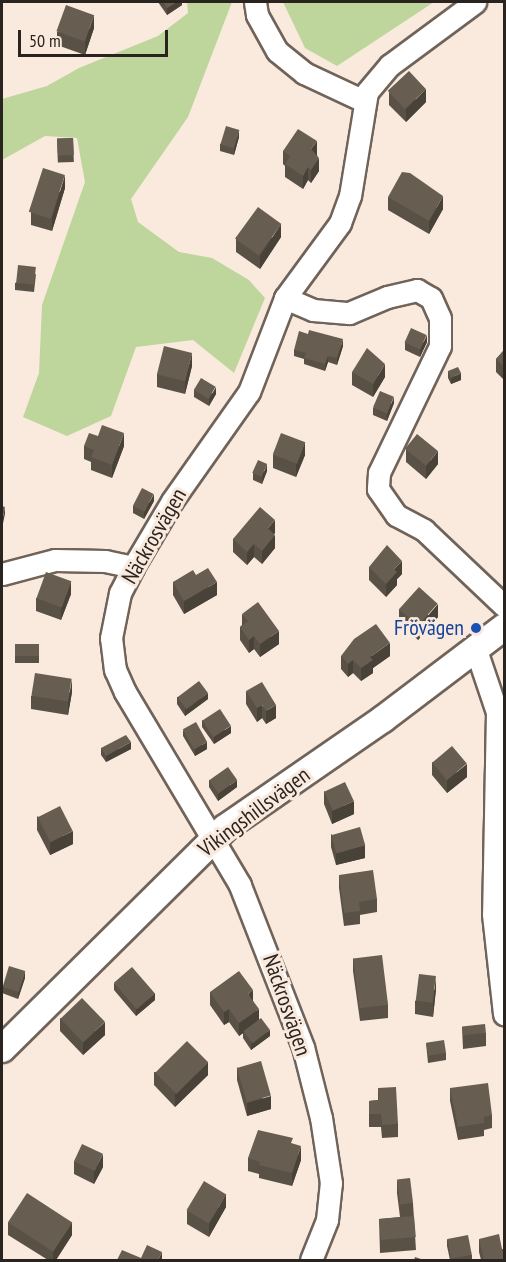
<!DOCTYPE html>
<html>
<head>
<meta charset="utf-8">
<style>
	body { margin:0 }
	#map { position:relative; width:506px; height:1262px; overflow:hidden; background:#faeade; font-family:"PT Sans Narrow",sans-serif }
	div>[style] { position:absolute }
	[style*='--x'] { left:calc(var(--x)*1px); top:calc(var(--y)*1px); width:calc(var(--w)*1px); rotate:calc(var(--a)*1deg) }
	.green>* { inset:0; background:#bed59b }
	.roads { filter:drop-shadow(2px 0 #706359) drop-shadow(-2px 0 #706359) drop-shadow(0 2px #706359) drop-shadow(0 -2px #706359) }
	.minor>* { height:21px; margin:-10.5px; padding:0 10.5px; transform-origin:10.5px; border-radius:10.5px; background:#fff }
	.tertiary>* { height:26px; margin:-13px; padding:0 13px; transform-origin:13px; border-radius:13px; background:#fff }
	.wall>* { inset:0; background:#595146; transform-origin:0 0 }
	.shaded-wall>* { inset:0; background:#484239 }
	.building>* { inset:0; background:#675e51; transform-origin:0 0 }
	.dots>* { width:16px; height:16px; translate:-50% -50%; box-sizing:border-box; border:3px solid #faeade; border-radius:50% }
	span { translate:-50% -50%; white-space:nowrap; text-align:center; line-height:1.15; -webkit-text-stroke:6px #faeade; paint-order:stroke }
	.street-label { font-size:22px; color:#2a2420 }
	.transit-label { font-size:22px; color:#164399 }
	.right { translate:-100% -50%; text-align:right }
	.frame { position:absolute; inset:0; border:3px solid #2a2420; pointer-events:none }
	.scale { position:absolute; left:18px; top:30px; width:150px; height:27px; box-sizing:border-box; border:3px solid #2a2420; border-top:0; padding-left:8px; font-size:18px; line-height:21px; white-space:nowrap; color:#2a2420; -webkit-text-stroke:4px #faeade; paint-order:stroke }
</style>
</head>
<body>
<div id="map">
	<div class="green">
		<i style="clip-path:polygon(187px 2px,232px 2px,188px 117px,131px 199px,138px 222px,179px 252px,212px 258px,249px 280px,265px 298px,234px 373px,193px 340px,136px 347px,111px 416px,67px 436px,23px 417px,39px 373px,42px 305px,85px 182px,77px 138px,45px 136px,2px 160px,2px 99px,47px 86px,79px 68px,158px 36px,188px 13px)"></i>
		<i style="clip-path:polygon(283px 2px,434px 2px,337px 66px,305px 48px)"></i>
	</div>
	<div class="roads">
		<div class="minor">
			<i style="--x:255;--y:2;--w:13;--a:81"></i>
			<i style="--x:257;--y:15;--w:41;--a:60.9"></i>
			<i style="--x:277;--y:51;--w:35;--a:39"></i>
			<i style="--x:304;--y:73;--w:66;--a:25"></i>
			<i style="--x:285;--y:298;--w:30;--a:23"></i>
			<i style="--x:313;--y:310;--w:36;--a:5"></i>
			<i style="--x:349;--y:313;--w:41;--a:-22.8"></i>
			<i style="--x:387;--y:297;--w:31;--a:-13"></i>
			<i style="--x:417;--y:290;--w:16;--a:30"></i>
			<i style="--x:431;--y:298;--w:22;--a:66"></i>
			<i style="--x:440;--y:318;--w:28;--a:90"></i>
			<i style="--x:440;--y:346;--w:141;--a:115.7"></i>
			<i style="--x:379;--y:473;--w:16;--a:94"></i>
			<i style="--x:378;--y:489;--w:32;--a:55"></i>
			<i style="--x:396;--y:515;--w:32;--a:28"></i>
			<i style="--x:424;--y:530;--w:110;--a:43.5"></i>
			<i style="--x:2;--y:574;--w:55;--a:-14.8"></i>
			<i style="--x:55;--y:560;--w:50;--a:1.1"></i>
			<i style="--x:105;--y:561;--w:29;--a:12"></i>
			<i style="--x:476;--y:650;--w:65;--a:71.3"></i>
			<i style="--x:497;--y:712;--w:202;--a:91.1"></i>
			<i style="--x:493;--y:914;--w:101;--a:83.7"></i>
			<i style="--x:311;--y:1260;--w:43;--a:-68.2"></i>
			<i style="--x:327;--y:1220;--w:37;--a:-84"></i>
			<i style="--x:331;--y:1183;--w:66;--a:-98.7"></i>
			<i style="--x:321;--y:1118;--w:73;--a:-104.2"></i>
			<i style="--x:303;--y:1047;--w:174;--a:-111.3"></i>
			<i style="--x:240;--y:885;--w:225;--a:-120.8"></i>
			<i style="--x:125;--y:692;--w:24;--a:-114"></i>
			<i style="--x:115;--y:670;--w:32;--a:-97"></i>
			<i style="--x:111;--y:638;--w:46;--a:-78.7"></i>
			<i style="--x:120;--y:593;--w:29;--a:-63"></i>
			<i style="--x:133;--y:567;--w:77;--a:-59.4"></i>
			<i style="--x:172;--y:501;--w:133;--a:-54.8"></i>
			<i style="--x:249;--y:392;--w:101;--a:-69"></i>
			<i style="--x:285;--y:298;--w:93;--a:-53.7"></i>
			<i style="--x:340;--y:223;--w:29;--a:-70"></i>
			<i style="--x:350;--y:196;--w:105;--a:-80.7"></i>
			<i style="--x:367;--y:92;--w:35;--a:-50"></i>
			<i style="--x:390;--y:65;--w:106;--a:-36.5"></i>
		</div>
		<div class="tertiary">
			<i style="--x:2;--y:1049;--w:314;--a:-44.7"></i>
			<i style="--x:225;--y:828;--w:192;--a:-34.6"></i>
			<i style="--x:383;--y:719;--w:152;--a:-37.2"></i>
		</div>
	</div>
	<div class="wall">
		<i style="clip-path:polygon(158px 2px,182px 2px,182px 5px,167px 15px)"></i>
		<i style="clip-path:polygon(94px 28px,85px 55px,57px 45px,57px 32px)"></i>
		<i style="clip-path:polygon(389px 92px,426px 102px,406px 122px,389px 105px)"></i>
		<i style="clip-path:polygon(239px 137px,234px 155px,220px 151px,220px 144px)"></i>
		<i style="left:73px;top:138px;width:24px;height:16px;rotate:88deg"></i>
		<i style="clip-path:polygon(283px 151px,317px 154px,319px 171px,311px 183px,308px 180px,303px 189px,285px 177px,285px 166px,283px 164px)"></i>
		<i style="clip-path:polygon(65px 188px,52px 231px,31px 225px,31px 212px)"></i>
		<i style="clip-path:polygon(388px 197px,443px 209px,429px 234px,388px 210px)"></i>
		<i style="clip-path:polygon(281px 237px,260px 269px,236px 252px,236px 239px)"></i>
		<i style="clip-path:polygon(36px 274px,34px 292px,15px 290px,15px 283px)"></i>
		<i style="clip-path:polygon(427px 342px,420px 357px,405px 350px,405px 343px)"></i>
		<i style="clip-path:polygon(343px 346px,337px 365px,328px 362px,325px 371px,304px 364px,304px 359px,294px 356px,294px 350px)"></i>
		<i style="clip-path:polygon(504px 350px,504px 380px,496px 372px,496px 359px)"></i>
		<i style="clip-path:polygon(192px 366px,185px 394px,157px 387px,157px 374px)"></i>
		<i style="clip-path:polygon(448px 371px,461px 380px,451px 384px,448px 378px)"></i>
		<i style="clip-path:polygon(352px 372px,385px 377px,373px 397px,352px 385px)"></i>
		<i style="clip-path:polygon(194px 390px,216px 394px,209px 406px,194px 397px)"></i>
		<i style="clip-path:polygon(394px 403px,387px 421px,373px 415px,373px 408px)"></i>
		<i style="clip-path:polygon(84px 446px,124px 446px,112px 478px,91px 470px,91px 462px,84px 459px)"></i>
		<i style="clip-path:polygon(406px 449px,438px 464px,426px 479px,406px 462px)"></i>
		<i style="clip-path:polygon(273px 455px,305px 455px,296px 477px,273px 468px)"></i>
		<i style="clip-path:polygon(267px 471px,262px 484px,253px 480px,253px 473px)"></i>
		<i style="clip-path:polygon(154px 501px,144px 519px,133px 513px,133px 506px)"></i>
		<i style="clip-path:polygon(275px 533px,274px 534px,275px 548px,262px 564px,254px 557px,247px 565px,233px 552px,233px 539px)"></i>
		<i style="clip-path:polygon(369px 567px,402px 574px,397px 579px,397px 585px,386px 597px,369px 580px)"></i>
		<i style="clip-path:polygon(196px 575px,217px 595px,184px 614px,173px 595px,173px 582px)"></i>
		<i style="clip-path:polygon(71px 594px,61px 620px,36px 611px,36px 598px)"></i>
		<i style="clip-path:polygon(399px 609px,438px 617px,418px 640px,399px 622px)"></i>
		<i style="clip-path:polygon(242px 614px,279px 644px,260px 657px,254px 649px,249px 653px,240px 640px,240px 627px,242px 625px)"></i>
		<i style="left:39px;top:644px;width:19px;height:24px;rotate:90deg"></i>
		<i style="clip-path:polygon(341px 656px,390px 656px,373px 668px,373px 673px,361px 681px,353px 673px,348px 677px,341px 669px)"></i>
		<i style="clip-path:polygon(246px 691px,276px 718px,266px 724px,262px 718px,257px 722px,246px 704px)"></i>
		<i style="clip-path:polygon(72px 692px,68px 715px,31px 709px,31px 696px)"></i>
		<i style="clip-path:polygon(177px 697px,208px 699px,185px 716px,177px 704px)"></i>
		<i style="clip-path:polygon(202px 720px,231px 733px,214px 744px,202px 727px)"></i>
		<i style="clip-path:polygon(183px 730px,207px 749px,195px 756px,183px 736px)"></i>
		<i style="clip-path:polygon(101px 748px,131px 749px,106px 762px,101px 755px)"></i>
		<i style="clip-path:polygon(432px 762px,467px 777px,447px 793px,432px 775px)"></i>
		<i style="clip-path:polygon(209px 780px,237px 787px,218px 801px,209px 787px)"></i>
		<i style="clip-path:polygon(324px 791px,354px 814px,332px 824px,324px 804px)"></i>
		<i style="clip-path:polygon(37px 816px,73px 844px,50px 855px,37px 830px)"></i>
		<i style="clip-path:polygon(331px 834px,365px 858px,336px 865px,331px 847px)"></i>
		<i style="clip-path:polygon(339px 875px,377px 899px,377px 912px,360px 915px,360px 924px,344px 926px,339px 888px)"></i>
		<i style="clip-path:polygon(353px 958px,388px 1005px,388px 1018px,360px 1021px,353px 971px)"></i>
		<i style="clip-path:polygon(25px 978px,18px 999px,2px 993px,2px 987px)"></i>
		<i style="clip-path:polygon(114px 983px,155px 1000px,136px 1016px,114px 990px)"></i>
		<i style="clip-path:polygon(436px 989px,433px 1017px,415px 1014px,415px 1001px)"></i>
		<i style="clip-path:polygon(210px 992px,253px 1001px,259px 1020px,270px 1036px,251px 1050px,243px 1038px,243px 1033px,239px 1036px,229px 1022px,224px 1025px,210px 1005px)"></i>
		<i style="clip-path:polygon(60px 1018px,105px 1035px,83px 1055px,60px 1031px)"></i>
		<i style="clip-path:polygon(462px 1027px,486px 1033px,486px 1046px,463px 1049px)"></i>
		<i style="clip-path:polygon(426px 1043px,446px 1053px,446px 1060px,428px 1063px)"></i>
		<i style="clip-path:polygon(237px 1067px,271px 1109px,247px 1116px,237px 1080px)"></i>
		<i style="clip-path:polygon(154px 1072px,208px 1075px,175px 1107px,154px 1085px)"></i>
		<i style="clip-path:polygon(378px 1088px,398px 1124px,398px 1137px,382px 1138px,381px 1127px,369px 1127px,369px 1101px,378px 1100px)"></i>
		<i style="clip-path:polygon(450px 1088px,492px 1115px,492px 1128px,484px 1130px,484px 1136px,458px 1140px,450px 1101px)"></i>
		<i style="clip-path:polygon(293px 1144px,301px 1160px,292px 1186px,259px 1178px,259px 1174px,248px 1171px,248px 1158px)"></i>
		<i style="clip-path:polygon(74px 1161px,103px 1167px,94px 1184px,74px 1174px)"></i>
		<i style="clip-path:polygon(397px 1180px,413px 1203px,416px 1250px,380px 1253px,379px 1219px,400px 1217px,397px 1193px)"></i>
		<i style="clip-path:polygon(226px 1207px,209px 1237px,187px 1224px,187px 1211px)"></i>
		<i style="clip-path:polygon(8px 1222px,72px 1235px,56px 1260px,48px 1260px,8px 1235px)"></i>
		<i style="clip-path:polygon(447px 1239px,472px 1255px,472px 1260px,450px 1260px,447px 1246px)"></i>
		<i style="clip-path:polygon(479px 1239px,504px 1260px,481px 1260px,479px 1252px)"></i>
	</div>
	<div class="shaded-wall">
		<i style="clip-path:polygon(177px 2px,182px 2px,182px 5px,167px 15px,167px 8px)"></i>
		<i style="clip-path:polygon(94px 15px,94px 28px,85px 55px,85px 42px)"></i>
		<i style="clip-path:polygon(426px 89px,426px 102px,406px 122px,406px 109px)"></i>
		<i style="clip-path:polygon(239px 130px,239px 137px,234px 155px,234px 148px)"></i>
		<i style="clip-path:polygon(317px 141px,317px 154px,311px 163px,311px 149px)"></i>
		<i style="clip-path:polygon(319px 158px,319px 171px,311px 183px,311px 170px)"></i>
		<i style="clip-path:polygon(308px 167px,308px 180px,303px 189px,303px 176px)"></i>
		<i style="clip-path:polygon(65px 175px,65px 188px,52px 231px,52px 218px)"></i>
		<i style="clip-path:polygon(443px 196px,443px 209px,429px 234px,429px 221px)"></i>
		<i style="clip-path:polygon(281px 224px,281px 237px,260px 269px,260px 256px)"></i>
		<i style="clip-path:polygon(427px 335px,427px 342px,420px 357px,420px 350px)"></i>
		<i style="clip-path:polygon(343px 339px,343px 346px,337px 365px,337px 358px)"></i>
		<i style="clip-path:polygon(192px 353px,192px 366px,185px 394px,185px 381px)"></i>
		<i style="clip-path:polygon(328px 356px,328px 362px,325px 371px,325px 364px)"></i>
		<i style="clip-path:polygon(385px 364px,385px 377px,373px 397px,373px 384px)"></i>
		<i style="clip-path:polygon(461px 373px,461px 380px,451px 384px,451px 378px)"></i>
		<i style="clip-path:polygon(216px 387px,216px 394px,209px 406px,209px 399px)"></i>
		<i style="clip-path:polygon(394px 397px,394px 403px,387px 421px,387px 414px)"></i>
		<i style="clip-path:polygon(124px 433px,124px 446px,112px 478px,112px 465px)"></i>
		<i style="clip-path:polygon(305px 442px,305px 455px,296px 477px,296px 464px)"></i>
		<i style="clip-path:polygon(438px 451px,438px 464px,426px 479px,426px 466px)"></i>
		<i style="clip-path:polygon(267px 464px,267px 471px,262px 484px,262px 477px)"></i>
		<i style="clip-path:polygon(154px 494px,154px 501px,144px 519px,144px 512px)"></i>
		<i style="clip-path:polygon(5px 507px,5px 514px,2px 528px,2px 522px)"></i>
		<i style="clip-path:polygon(275px 520px,275px 533px,268px 541px,268px 528px)"></i>
		<i style="clip-path:polygon(275px 535px,275px 548px,262px 564px,262px 551px)"></i>
		<i style="clip-path:polygon(254px 544px,254px 557px,247px 565px,247px 552px)"></i>
		<i style="clip-path:polygon(402px 561px,402px 574px,397px 579px,397px 585px,386px 597px,386px 584px,394px 569px)"></i>
		<i style="clip-path:polygon(71px 581px,71px 594px,61px 620px,61px 607px)"></i>
		<i style="clip-path:polygon(217px 582px,217px 595px,184px 614px,184px 601px)"></i>
		<i style="clip-path:polygon(438px 604px,438px 617px,418px 640px,418px 627px)"></i>
		<i style="clip-path:polygon(279px 631px,279px 644px,260px 657px,260px 644px)"></i>
		<i style="clip-path:polygon(254px 636px,254px 649px,249px 653px,249px 640px)"></i>
		<i style="clip-path:polygon(390px 643px,390px 656px,373px 668px,373px 673px,361px 681px,361px 668px,370px 657px)"></i>
		<i style="clip-path:polygon(353px 660px,353px 673px,348px 677px,348px 664px)"></i>
		<i style="clip-path:polygon(72px 679px,72px 692px,68px 715px,68px 702px)"></i>
		<i style="clip-path:polygon(208px 693px,208px 699px,185px 716px,185px 709px)"></i>
		<i style="clip-path:polygon(262px 705px,262px 718px,257px 722px,257px 708px)"></i>
		<i style="clip-path:polygon(276px 705px,276px 718px,266px 724px,266px 711px)"></i>
		<i style="clip-path:polygon(231px 726px,231px 733px,214px 744px,214px 737px)"></i>
		<i style="clip-path:polygon(131px 742px,131px 749px,106px 762px,106px 756px)"></i>
		<i style="clip-path:polygon(207px 742px,207px 749px,195px 756px,195px 749px)"></i>
		<i style="clip-path:polygon(467px 764px,467px 777px,447px 793px,447px 780px)"></i>
		<i style="clip-path:polygon(237px 780px,237px 787px,218px 801px,218px 794px)"></i>
		<i style="clip-path:polygon(354px 801px,354px 814px,332px 824px,332px 811px)"></i>
		<i style="clip-path:polygon(73px 831px,73px 844px,50px 855px,50px 842px)"></i>
		<i style="clip-path:polygon(365px 845px,365px 858px,336px 865px,336px 852px)"></i>
		<i style="clip-path:polygon(25px 971px,25px 978px,18px 999px,18px 992px)"></i>
		<i style="clip-path:polygon(436px 976px,436px 989px,433px 1017px,433px 1004px)"></i>
		<i style="clip-path:polygon(253px 990px,253px 1004px,248px 994px)"></i>
		<i style="clip-path:polygon(155px 993px,155px 1000px,136px 1016px,136px 1009px)"></i>
		<i style="clip-path:polygon(229px 1009px,229px 1022px,224px 1025px,224px 1012px)"></i>
		<i style="clip-path:polygon(259px 1009px,259px 1022px,239px 1036px,239px 1023px)"></i>
		<i style="clip-path:polygon(105px 1022px,105px 1035px,83px 1055px,83px 1042px)"></i>
		<i style="clip-path:polygon(270px 1030px,270px 1036px,251px 1050px,251px 1043px)"></i>
		<i style="clip-path:polygon(208px 1062px,208px 1075px,175px 1107px,175px 1094px)"></i>
		<i style="clip-path:polygon(271px 1096px,271px 1109px,247px 1116px,247px 1103px)"></i>
		<i style="clip-path:polygon(301px 1146px,301px 1160px,292px 1186px,292px 1173px)"></i>
		<i style="clip-path:polygon(103px 1154px,103px 1167px,94px 1184px,94px 1171px)"></i>
		<i style="clip-path:polygon(226px 1194px,226px 1207px,209px 1237px,209px 1224px)"></i>
		<i style="clip-path:polygon(72px 1222px,72px 1235px,56px 1260px,53px 1260px,53px 1251px)"></i>
		<i style="clip-path:polygon(162px 1252px,162px 1260px,158px 1260px)"></i>
	</div>
	<div class="building">
		<i style="clip-path:polygon(163px 2px,177px 2px,167px 8px)"></i>
		<i style="left:66px;top:5px;width:30px;height:28px;rotate:20deg"></i>
		<i style="left:409px;top:71px;width:25px;height:29px;rotate:47deg"></i>
		<i style="left:226px;top:126px;width:14px;height:19px;rotate:17deg"></i>
		<i style="clip-path:polygon(298px 129px,317px 141px,311px 149px,319px 158px,311px 170px,308px 167px,303px 176px,285px 164px,290px 156px,283px 151px)"></i>
		<i style="left:73px;top:138px;width:17px;height:16px;rotate:87deg"></i>
		<i style="left:43px;top:168px;width:23px;height:46px;rotate:18deg"></i>
		<i style="clip-path:polygon(402px 172px,410px 173px,443px 196px,429px 221px,388px 197px)"></i>
		<i style="left:258px;top:207px;width:29px;height:39px;rotate:36deg"></i>
		<i style="left:18px;top:265px;width:18px;height:18px;rotate:6deg"></i>
		<i style="left:411px;top:328px;width:17px;height:16px;rotate:24deg"></i>
		<i style="clip-path:polygon(309px 330px,343px 339px,337px 358px,328px 356px,325px 364px,304px 358px,306px 353px,294px 350px,299px 331px,308px 334px)"></i>
		<i style="left:164px;top:346px;width:29px;height:29px;rotate:14deg"></i>
		<i style="clip-path:polygon(367px 348px,385px 364px,373px 384px,352px 372px)"></i>
		<i style="clip-path:polygon(504px 350px,504px 367px,496px 359px)"></i>
		<i style="clip-path:polygon(458px 367px,461px 373px,451px 378px,448px 371px)"></i>
		<i style="left:201px;top:378px;width:17px;height:14px;rotate:31deg"></i>
		<i style="left:380px;top:391px;width:15px;height:18px;rotate:23deg"></i>
		<i style="clip-path:polygon(102px 425px,124px 433px,112px 465px,91px 457px,94px 450px,84px 446px,89px 433px,98px 436px)"></i>
		<i style="left:281px;top:433px;width:26px;height:23px;rotate:21deg"></i>
		<i style="left:417px;top:434px;width:27px;height:19px;rotate:39deg"></i>
		<i style="left:258px;top:460px;width:10px;height:14px;rotate:24deg"></i>
		<i style="left:142px;top:488px;width:13px;height:20px;rotate:27deg"></i>
		<i style="clip-path:polygon(2px 506px,5px 507px,2px 522px)"></i>
		<i style="clip-path:polygon(260px 507px,275px 520px,268px 528px,275px 535px,262px 551px,254px 544px,247px 552px,233px 539px)"></i>
		<i style="clip-path:polygon(387px 545px,402px 561px,394px 569px,397px 572px,386px 584px,369px 567px)"></i>
		<i style="clip-path:polygon(208px 568px,217px 582px,184px 601px,173px 582px,193px 570px,196px 575px)"></i>
		<i style="left:46px;top:572px;width:27px;height:28px;rotate:20deg"></i>
		<i style="left:419px;top:587px;width:25px;height:30px;rotate:42deg"></i>
		<i style="clip-path:polygon(258px 602px,279px 631px,260px 644px,254px 636px,249px 640px,240px 627px,248px 621px,242px 614px)"></i>
		<i style="clip-path:polygon(376px 624px,390px 643px,370px 657px,373px 660px,361px 668px,353px 660px,348px 664px,341px 656px,354px 639px)"></i>
		<i style="left:39px;top:644px;width:12px;height:24px;rotate:90deg"></i>
		<i style="left:35px;top:673px;width:37px;height:23px;rotate:9deg"></i>
		<i style="left:199px;top:681px;width:15px;height:27px;rotate:53deg"></i>
		<i style="clip-path:polygon(262px 682px,276px 705px,266px 711px,262px 705px,257px 708px,246px 691px)"></i>
		<i style="left:220px;top:709px;width:20px;height:21px;rotate:57deg"></i>
		<i style="left:196px;top:722px;width:23px;height:15px;rotate:61deg"></i>
		<i style="clip-path:polygon(126px 735px,131px 742px,106px 756px,101px 748px)"></i>
		<i style="left:452px;top:746px;width:23px;height:26px;rotate:50deg"></i>
		<i style="left:228px;top:767px;width:16px;height:23px;rotate:55deg"></i>
		<i style="left:345px;top:782px;width:21px;height:23px;rotate:65deg"></i>
		<i style="left:60px;top:806px;width:28px;height:25px;rotate:63deg"></i>
		<i style="left:360px;top:827px;width:19px;height:30px;rotate:74deg"></i>
		<i style="clip-path:polygon(373px 870px,377px 899px,359px 902px,360px 911px,344px 913px,339px 875px)"></i>
		<i style="left:382px;top:955px;width:50px;height:29px;rotate:83deg"></i>
		<i style="left:9px;top:966px;width:17px;height:22px;rotate:17deg"></i>
		<i style="left:132px;top:967px;width:35px;height:24px;rotate:49deg"></i>
		<i style="clip-path:polygon(239px 971px,253px 990px,248px 994px,259px 1009px,239px 1023px,229px 1009px,224px 1012px,210px 992px)"></i>
		<i style="left:419px;top:974px;width:17px;height:27px;rotate:7deg"></i>
		<i style="left:82px;top:998px;width:33px;height:30px;rotate:46deg"></i>
		<i style="left:261px;top:1018px;width:15px;height:22px;rotate:53deg"></i>
		<i style="left:485px;top:1024px;width:9px;height:23px;rotate:84deg"></i>
		<i style="left:444px;top:1040px;width:13px;height:18px;rotate:81deg"></i>
		<i style="left:187px;top:1041px;width:30px;height:45px;rotate:45deg"></i>
		<i style="left:261px;top:1061px;width:36px;height:25px;rotate:74deg"></i>
		<i style="clip-path:polygon(488px 1083px,492px 1115px,484px 1117px,484px 1123px,458px 1127px,450px 1088px)"></i>
		<i style="clip-path:polygon(396px 1087px,398px 1124px,382px 1125px,381px 1114px,369px 1114px,369px 1101px,379px 1100px,378px 1088px)"></i>
		<i style="clip-path:polygon(258px 1130px,293px 1138px,291px 1143px,301px 1146px,292px 1173px,259px 1165px,260px 1162px,248px 1158px)"></i>
		<i style="left:82px;top:1144px;width:23px;height:19px;rotate:25deg"></i>
		<i style="left:410px;top:1178px;width:25px;height:13px;rotate:83deg"></i>
		<i style="left:204px;top:1181px;width:26px;height:34px;rotate:31deg"></i>
		<i style="left:27px;top:1193px;width:54px;height:35px;rotate:33deg"></i>
		<i style="left:414px;top:1216px;width:21px;height:35px;rotate:85deg"></i>
		<i style="clip-path:polygon(499px 1234px,502px 1249px,504px 1249px,504px 1260px,484px 1260px,479px 1239px)"></i>
		<i style="left:468px;top:1235px;width:20px;height:21px;rotate:79deg"></i>
		<i style="clip-path:polygon(147px 1245px,162px 1252px,158px 1260px,117px 1260px,122px 1250px,141px 1258px)"></i>
		<i style="clip-path:polygon(415px 1257px,424px 1260px,414px 1260px)"></i>
	</div>
	<div class="dots">
		<i style="left:476px;top:628px;background:#1a4fb4"></i>
	</div>
	<div class="street-label">
		<span style="left:154px;top:536px;rotate:-60deg">Näckrosvägen</span>
		<span style="left:254px;top:812px;rotate:-37deg">Vikingshillsvägen</span>
		<span style="left:287px;top:1005px;rotate:71deg">Näckrosvägen</span>
	</div>
	<div class="transit-label">
		<span class="right" style="left:464px;top:628px">Frövägen</span>
	</div>
	<div class="frame"></div>
	<div class="scale">50 m</div>
</div>
</body>
</html>
